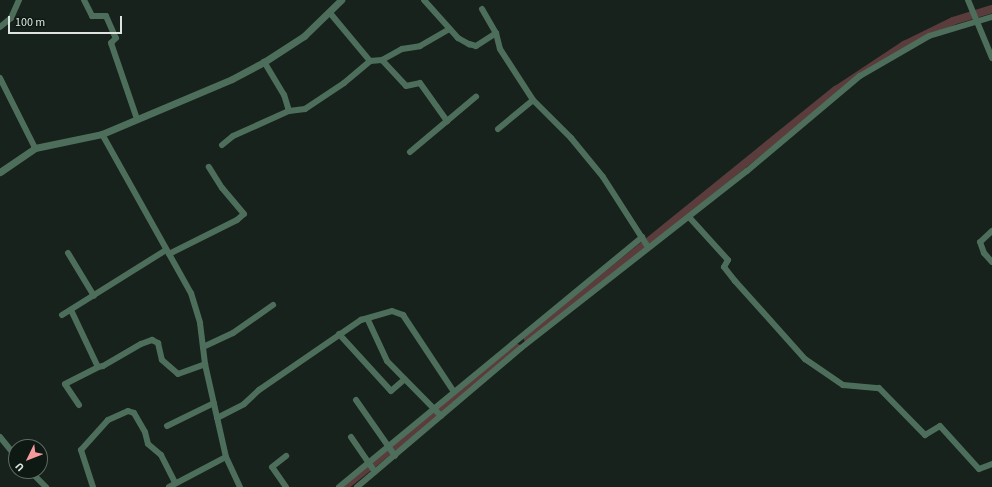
<!DOCTYPE html>
<html>
<head>
<meta charset="utf-8">
<style>
	body { margin:0 }
	#map { position:relative; width:992px; height:487px; overflow:hidden; background:#17221c; font-family:"Source Sans 3",sans-serif }
	div>[style] { position:absolute }
	[style*='--x'] { left:calc(var(--x)*1px); top:calc(var(--y)*1px); width:calc(var(--w)*1px); rotate:calc(var(--a)*1deg) }
	.canal>* { height:8px; margin:-4px; padding:0 4px; transform-origin:4px; border-radius:4px; background:#5b3c3d }
	.minor>* { height:6px; margin:-3px; padding:0 3px; transform-origin:3px; border-radius:3px; background:#4e6e5c }
	.tertiary>* { height:7px; margin:-3.5px; padding:0 3.5px; transform-origin:3.5px; border-radius:3.5px; background:#4e6e5c }
	span { translate:-50% -50%; white-space:nowrap; text-align:center; line-height:1.15; -webkit-text-stroke:3.5px #0e1913; paint-order:stroke }
	.north { position:absolute; left:8px; top:439px; width:40px; height:40px; box-sizing:border-box; background:#0e1913; border:1px solid #616a65; border-radius:50%; rotate:227deg; font-size:11px; font-weight:700; line-height:16px; text-align:center; color:#dde4e0 }
	.north::after { content:''; display:block; margin:auto; width:14px; height:18px; background:#f59b9e; clip-path:polygon(50% 0,100% 100%,50% 72%,0 100%) }
	.scale { position:absolute; left:8px; top:16px; width:114px; height:18px; box-sizing:border-box; border:2px solid #dde4e0; border-top:0; padding-left:5px; font-size:12px; line-height:14px; white-space:nowrap; color:#dde4e0; -webkit-text-stroke:3px #0e1913; paint-order:stroke }
</style>
</head>
<body>
<div id="map">
	<div class="canal">
		<i style="--x:528;--y:339;--w:396;--a:-39"></i>
		<i style="--x:836;--y:90;--w:82;--a:-33.5"></i>
		<i style="--x:904;--y:45;--w:55;--a:-26.1"></i>
		<i style="--x:953;--y:21;--w:41;--a:-17.1"></i>
		<i style="--x:344;--y:487;--w:222;--a:-38.8"></i>
	</div>
	<div class="minor">
		<i style="--x:84;--y:0;--w:18;--a:63"></i>
		<i style="--x:92;--y:16;--w:14;--a:0"></i>
		<i style="--x:106;--y:16;--w:24;--a:66"></i>
		<i style="--x:116;--y:38;--w:7;--a:135"></i>
		<i style="--x:111;--y:43;--w:80;--a:71.1"></i>
		<i style="--x:424;--y:0;--w:51;--a:48.2"></i>
		<i style="--x:458;--y:38;--w:13;--a:29"></i>
		<i style="--x:469;--y:44;--w:7;--a:16"></i>
		<i style="--x:476;--y:46;--w:24;--a:-33"></i>
		<i style="--x:968;--y:0;--w:63;--a:67.5"></i>
		<i style="--x:482;--y:9;--w:28;--a:60"></i>
		<i style="--x:496;--y:33;--w:16;--a:76"></i>
		<i style="--x:500;--y:49;--w:61;--a:57.1"></i>
		<i style="--x:533;--y:100;--w:54;--a:45"></i>
		<i style="--x:571;--y:138;--w:50;--a:50.6"></i>
		<i style="--x:603;--y:177;--w:83;--a:57.3"></i>
		<i style="--x:330;--y:13;--w:62;--a:50.2"></i>
		<i style="--x:0;--y:27;--w:14;--a:-39"></i>
		<i style="--x:11;--y:18;--w:20;--a:-66"></i>
		<i style="--x:382;--y:60;--w:35;--a:47"></i>
		<i style="--x:406;--y:86;--w:14;--a:-12"></i>
		<i style="--x:420;--y:83;--w:47;--a:54.6"></i>
		<i style="--x:447;--y:121;--w:38;--a:-40"></i>
		<i style="--x:0;--y:78;--w:78;--a:63.4"></i>
		<i style="--x:289;--y:111;--w:16;--a:-7"></i>
		<i style="--x:305;--y:109;--w:47;--a:-33.7"></i>
		<i style="--x:344;--y:83;--w:34;--a:-40"></i>
		<i style="--x:370;--y:61;--w:12;--a:-5"></i>
		<i style="--x:382;--y:60;--w:23;--a:-29"></i>
		<i style="--x:402;--y:49;--w:18;--a:-9"></i>
		<i style="--x:420;--y:46;--w:34;--a:-30"></i>
		<i style="--x:498;--y:129;--w:45;--a:-39.6"></i>
		<i style="--x:102;--y:134;--w:182;--a:60.8"></i>
		<i style="--x:191;--y:293;--w:31;--a:73"></i>
		<i style="--x:200;--y:323;--w:41;--a:83"></i>
		<i style="--x:205;--y:364;--w:95;--a:77.3"></i>
		<i style="--x:226;--y:457;--w:33;--a:65"></i>
		<i style="--x:222;--y:145;--w:14;--a:-39"></i>
		<i style="--x:233;--y:136;--w:61;--a:-24.1"></i>
		<i style="--x:289;--y:111;--w:17;--a:-107"></i>
		<i style="--x:284;--y:95;--w:39;--a:-121"></i>
		<i style="--x:410;--y:152;--w:48;--a:-40"></i>
		<i style="--x:689;--y:217;--w:58;--a:47.8"></i>
		<i style="--x:728;--y:260;--w:8;--a:120"></i>
		<i style="--x:724;--y:267;--w:18;--a:52"></i>
		<i style="--x:735;--y:281;--w:105;--a:48.1"></i>
		<i style="--x:805;--y:359;--w:46;--a:34.4"></i>
		<i style="--x:843;--y:385;--w:36;--a:5"></i>
		<i style="--x:879;--y:388;--w:66;--a:45.6"></i>
		<i style="--x:925;--y:435;--w:17;--a:-31"></i>
		<i style="--x:940;--y:426;--w:58;--a:47.8"></i>
		<i style="--x:979;--y:469;--w:14;--a:-21"></i>
		<i style="--x:992;--y:231;--w:16;--a:137"></i>
		<i style="--x:980;--y:242;--w:12;--a:70"></i>
		<i style="--x:984;--y:253;--w:12;--a:48"></i>
		<i style="--x:68;--y:253;--w:50;--a:58.8"></i>
		<i style="--x:169;--y:254;--w:76;--a:-26.6"></i>
		<i style="--x:237;--y:220;--w:9;--a:-41"></i>
		<i style="--x:244;--y:214;--w:34;--a:-130"></i>
		<i style="--x:222;--y:188;--w:25;--a:-122"></i>
		<i style="--x:71;--y:310;--w:63;--a:64.7"></i>
		<i style="--x:98;--y:367;--w:5;--a:-11"></i>
		<i style="--x:103;--y:366;--w:44;--a:-30.1"></i>
		<i style="--x:141;--y:344;--w:12;--a:-20"></i>
		<i style="--x:152;--y:340;--w:7;--a:27"></i>
		<i style="--x:158;--y:343;--w:17;--a:77"></i>
		<i style="--x:162;--y:360;--w:21;--a:41"></i>
		<i style="--x:178;--y:374;--w:29;--a:-20"></i>
		<i style="--x:62;--y:315;--w:123;--a:-32"></i>
		<i style="--x:368;--y:320;--w:45;--a:65.1"></i>
		<i style="--x:387;--y:361;--w:77;--a:45.5"></i>
		<i style="--x:339;--y:334;--w:77;--a:47.6"></i>
		<i style="--x:391;--y:391;--w:18;--a:-41"></i>
		<i style="--x:203;--y:347;--w:33;--a:-25"></i>
		<i style="--x:233;--y:333;--w:49;--a:-35"></i>
		<i style="--x:356;--y:400;--w:68;--a:55.1"></i>
		<i style="--x:79;--y:405;--w:25;--a:-124"></i>
		<i style="--x:65;--y:384;--w:37;--a:-27"></i>
		<i style="--x:217;--y:418;--w:30;--a:-27"></i>
		<i style="--x:244;--y:404;--w:21;--a:-43"></i>
		<i style="--x:259;--y:390;--w:124;--a:-34.5"></i>
		<i style="--x:361;--y:320;--w:32;--a:-16"></i>
		<i style="--x:392;--y:311;--w:12;--a:20"></i>
		<i style="--x:403;--y:315;--w:92;--a:56.5"></i>
		<i style="--x:167;--y:426;--w:52;--a:-26.1"></i>
		<i style="--x:0;--y:437;--w:26;--a:51"></i>
		<i style="--x:351;--y:437;--w:42;--a:55.6"></i>
		<i style="--x:30;--y:471;--w:23;--a:45"></i>
		<i style="--x:93;--y:487;--w:39;--a:-108"></i>
		<i style="--x:81;--y:450;--w:40;--a:-48"></i>
		<i style="--x:108;--y:420;--w:22;--a:-24"></i>
		<i style="--x:128;--y:411;--w:6;--a:18"></i>
		<i style="--x:134;--y:413;--w:22;--a:60"></i>
		<i style="--x:145;--y:432;--w:12;--a:76"></i>
		<i style="--x:148;--y:444;--w:17;--a:40"></i>
		<i style="--x:161;--y:455;--w:31;--a:63"></i>
		<i style="--x:169;--y:487;--w:64;--a:-27.8"></i>
		<i style="--x:286;--y:487;--w:24;--a:-125"></i>
		<i style="--x:272;--y:467;--w:18;--a:-38"></i>
		<i style="--x:339;--y:487;--w:393;--a:-39.5"></i>
		<i style="--x:357;--y:487;--w:215;--a:-40.3"></i>
		<i style="--x:521;--y:348;--w:287;--a:-38.1"></i>
		<i style="--x:747;--y:171;--w:148;--a:-40.1"></i>
		<i style="--x:860;--y:76;--w:80;--a:-30.1"></i>
		<i style="--x:929;--y:36;--w:66;--a:-16.8"></i>
	</div>
	<div class="tertiary">
		<i style="--x:0;--y:172;--w:42;--a:-34.4"></i>
		<i style="--x:35;--y:148;--w:68;--a:-11.8"></i>
		<i style="--x:102;--y:134;--w:141;--a:-22.9"></i>
		<i style="--x:232;--y:79;--w:36;--a:-28"></i>
		<i style="--x:264;--y:62;--w:48;--a:-33"></i>
		<i style="--x:304;--y:36;--w:52;--a:-44.2"></i>
	</div>
	<div class="north">U</div>
	<div class="scale">100 m</div>
</div>
</body>
</html>
